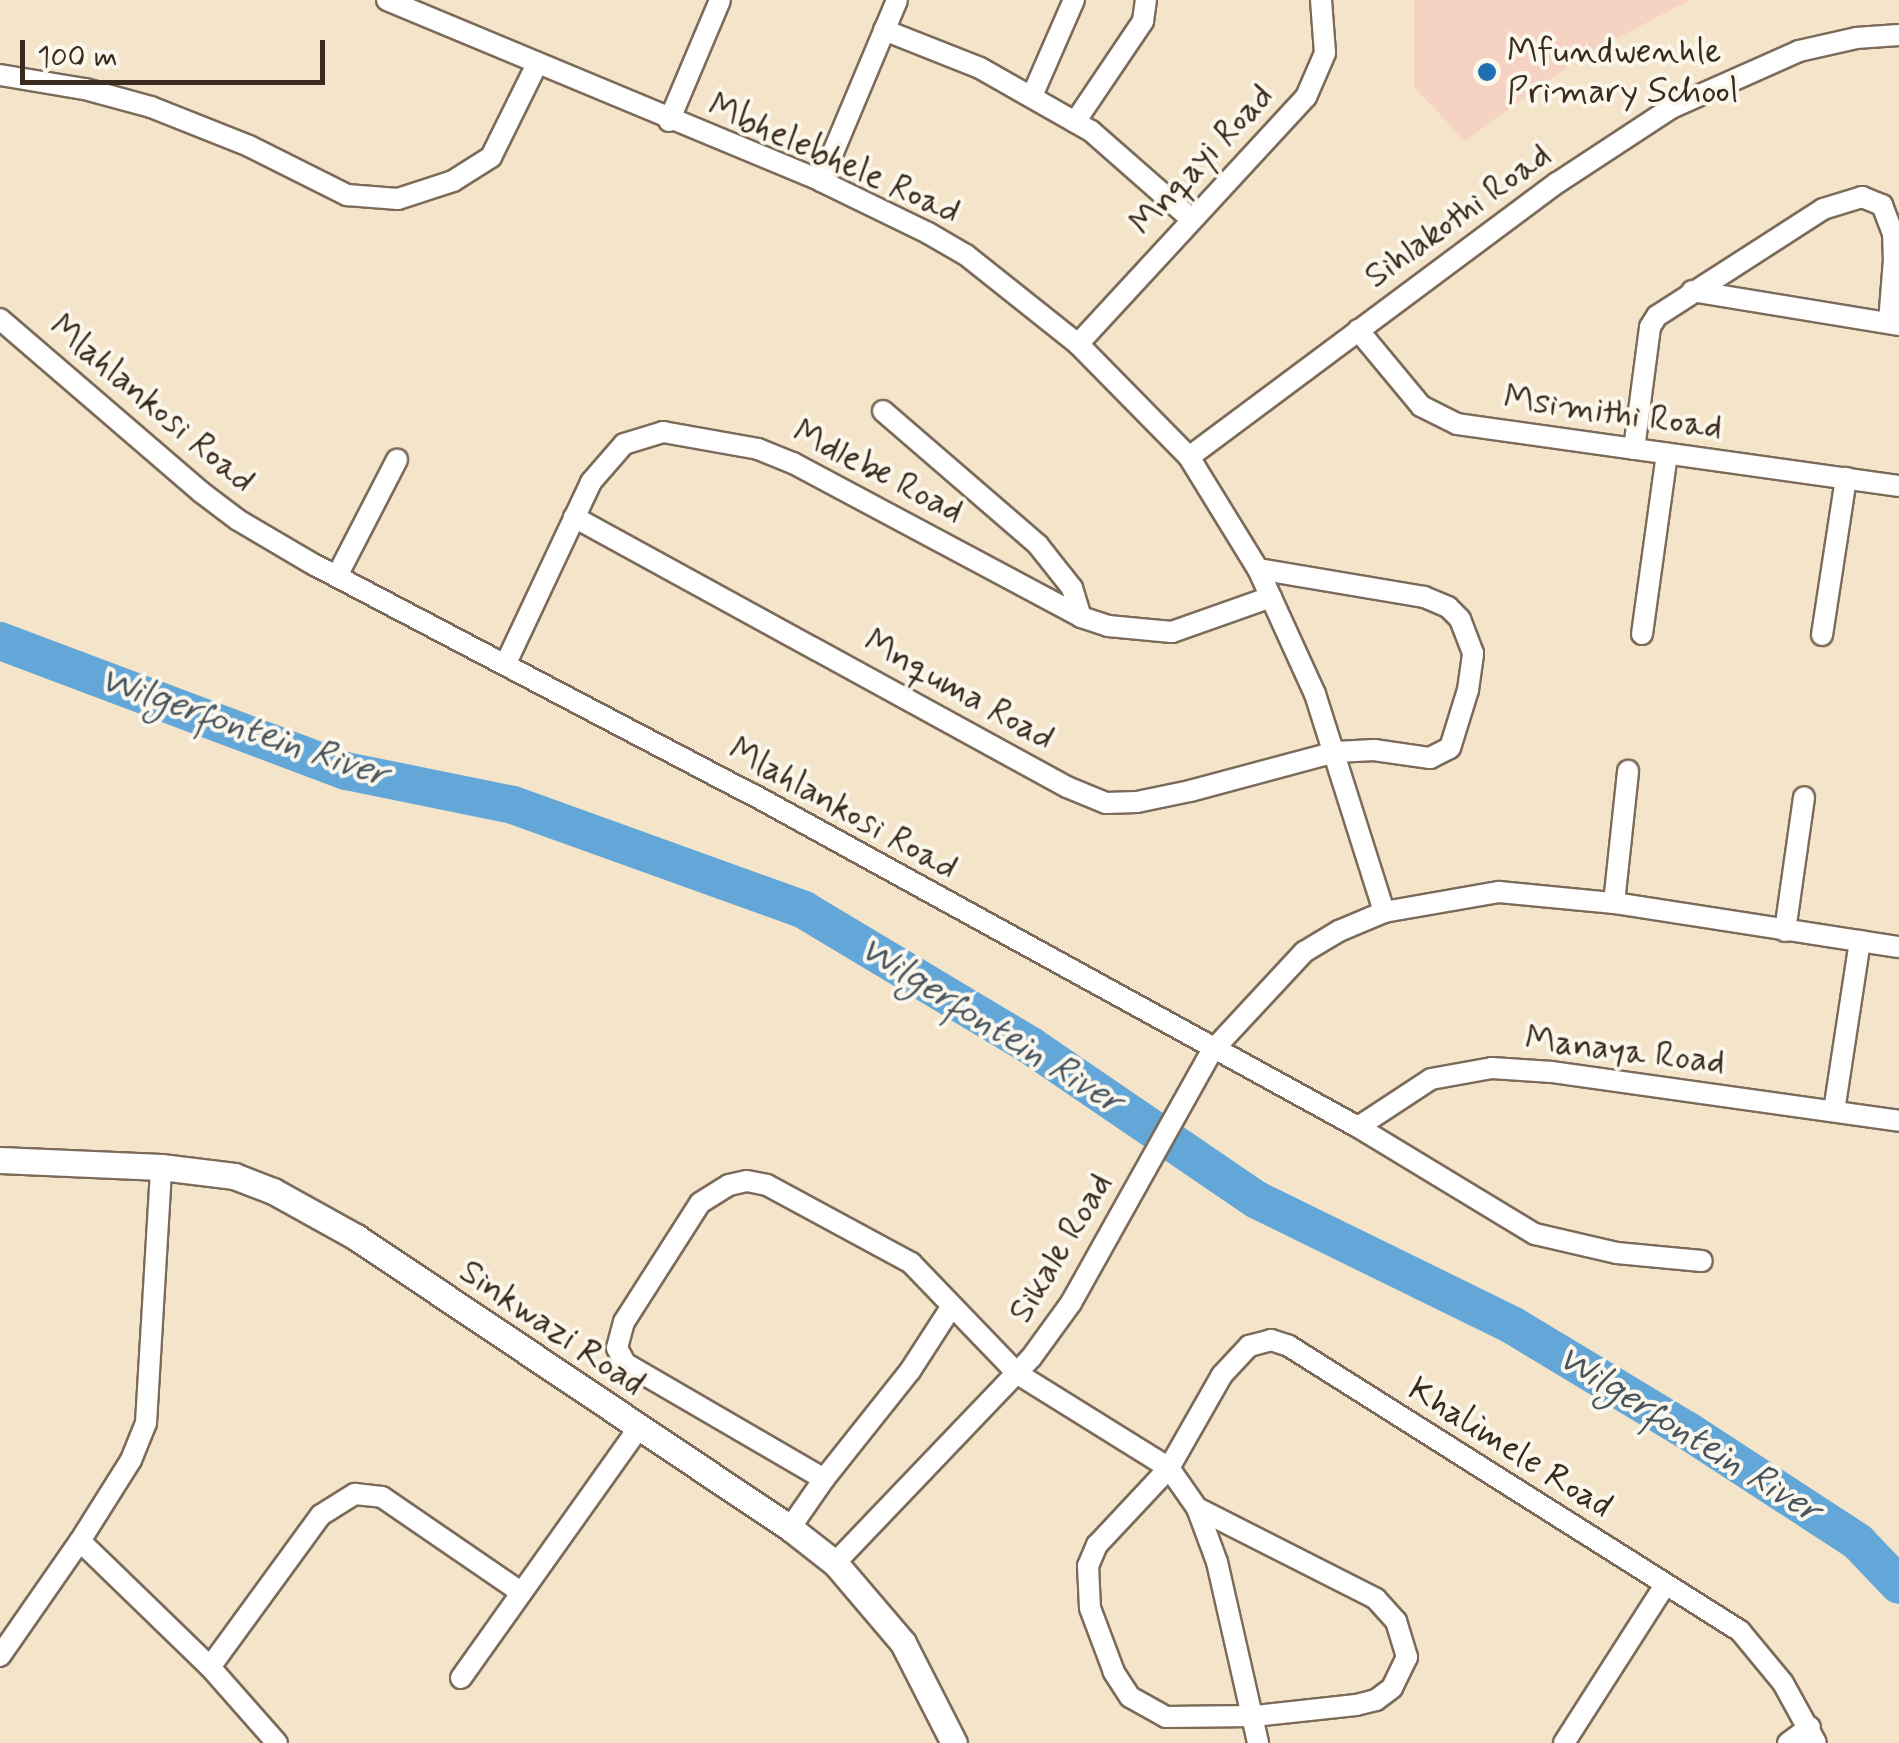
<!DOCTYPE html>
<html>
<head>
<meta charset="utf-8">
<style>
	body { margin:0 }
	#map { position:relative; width:1899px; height:1743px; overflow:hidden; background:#f4e4ca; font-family:Mynerve,sans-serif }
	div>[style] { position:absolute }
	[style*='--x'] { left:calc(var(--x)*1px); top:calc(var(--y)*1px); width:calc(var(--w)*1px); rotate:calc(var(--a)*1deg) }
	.built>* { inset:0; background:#f6d2c3 }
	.river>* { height:38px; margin:-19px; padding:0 19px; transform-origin:19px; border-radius:19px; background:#63a7d8 }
	.roads { filter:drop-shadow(2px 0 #7c6b5a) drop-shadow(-2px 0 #7c6b5a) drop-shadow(0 2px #7c6b5a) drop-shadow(0 -2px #7c6b5a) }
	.minor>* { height:20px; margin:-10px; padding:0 10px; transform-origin:10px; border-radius:10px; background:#fff }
	.tertiary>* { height:25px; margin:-12.5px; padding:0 12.5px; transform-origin:12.5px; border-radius:12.5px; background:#fff }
	.dots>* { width:28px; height:28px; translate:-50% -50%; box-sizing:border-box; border:5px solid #fbf7ec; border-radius:50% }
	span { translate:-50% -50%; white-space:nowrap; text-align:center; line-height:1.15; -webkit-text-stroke:8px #fbf7ec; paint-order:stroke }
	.poi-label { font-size:35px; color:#3b2a1e }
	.left { translate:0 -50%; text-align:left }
	.street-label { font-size:35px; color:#3b2a1e }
	.water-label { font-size:38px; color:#49565f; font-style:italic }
	.scale { position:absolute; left:20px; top:40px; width:305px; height:45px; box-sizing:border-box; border:5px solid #3b2a1e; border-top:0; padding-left:12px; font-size:30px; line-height:35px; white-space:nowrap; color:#3b2a1e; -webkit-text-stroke:8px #fbf7ec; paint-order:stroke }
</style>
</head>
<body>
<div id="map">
	<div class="built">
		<i style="clip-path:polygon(1414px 0,1690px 0,1581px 57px,1465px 141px,1414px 87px)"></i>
	</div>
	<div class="river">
		<i style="--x:0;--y:641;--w:370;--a:20.6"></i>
		<i style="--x:346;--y:771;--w:170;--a:11.5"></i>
		<i style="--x:513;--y:805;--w:309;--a:19.8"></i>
		<i style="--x:804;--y:910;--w:265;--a:30.9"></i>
		<i style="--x:1031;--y:1046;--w:273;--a:34.3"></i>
		<i style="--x:1257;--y:1200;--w:284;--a:26.1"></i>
		<i style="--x:1512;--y:1325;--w:205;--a:31.1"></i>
		<i style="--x:1688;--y:1431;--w:203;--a:33.1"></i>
		<i style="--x:1858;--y:1542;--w:59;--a:46.4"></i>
	</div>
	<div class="roads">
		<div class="minor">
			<i style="--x:387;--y:0;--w:470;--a:22.6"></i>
			<i style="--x:821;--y:181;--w:119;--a:25.9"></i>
			<i style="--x:928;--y:233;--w:44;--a:30.1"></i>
			<i style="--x:966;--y:255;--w:143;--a:38.5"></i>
			<i style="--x:1078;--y:344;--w:158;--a:45.5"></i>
			<i style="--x:1189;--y:457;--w:132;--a:58.4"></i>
			<i style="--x:1258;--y:569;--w:137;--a:65.5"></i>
			<i style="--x:1315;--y:694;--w:229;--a:72.4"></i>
			<i style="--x:884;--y:30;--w:103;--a:21.6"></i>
			<i style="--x:980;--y:68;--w:128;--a:29.6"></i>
			<i style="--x:1091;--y:131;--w:132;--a:41.3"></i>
			<i style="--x:0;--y:75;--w:86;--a:9.4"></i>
			<i style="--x:85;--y:89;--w:68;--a:15.3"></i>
			<i style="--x:151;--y:107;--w:105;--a:21.7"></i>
			<i style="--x:249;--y:146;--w:110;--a:26.6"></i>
			<i style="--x:347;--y:195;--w:51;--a:4.5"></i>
			<i style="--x:398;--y:199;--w:58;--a:-18.1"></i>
			<i style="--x:453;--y:181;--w:45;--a:-32.3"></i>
			<i style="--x:491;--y:157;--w:102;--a:-63.7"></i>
			<i style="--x:1032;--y:96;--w:105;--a:-66.4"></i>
			<i style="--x:669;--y:121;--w:131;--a:-67.1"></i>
			<i style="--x:1075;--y:122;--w:122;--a:-56"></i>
			<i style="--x:1143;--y:21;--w:21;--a:-82"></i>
			<i style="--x:821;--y:181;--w:196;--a:-67.2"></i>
			<i style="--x:1692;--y:291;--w:210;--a:9.3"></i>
			<i style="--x:0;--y:319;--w:265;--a:40.7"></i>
			<i style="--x:201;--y:492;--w:46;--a:37.1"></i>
			<i style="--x:238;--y:520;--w:85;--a:30.5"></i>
			<i style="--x:311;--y:563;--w:496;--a:27.7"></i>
			<i style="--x:750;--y:793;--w:694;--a:28.78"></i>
			<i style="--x:1358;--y:1127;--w:207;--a:31.2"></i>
			<i style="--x:1535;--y:1234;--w:84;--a:13"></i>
			<i style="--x:1617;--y:1253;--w:85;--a:5.4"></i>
			<i style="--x:1358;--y:330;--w:99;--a:50.3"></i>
			<i style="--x:1421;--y:406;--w:40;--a:26.6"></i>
			<i style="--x:1457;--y:424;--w:446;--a:8"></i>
			<i style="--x:1078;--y:344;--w:336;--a:-47.3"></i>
			<i style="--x:1306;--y:97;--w:48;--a:-66.6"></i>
			<i style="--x:1325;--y:53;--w:53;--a:-94.3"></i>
			<i style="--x:883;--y:411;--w:205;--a:40.8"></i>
			<i style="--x:1038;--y:545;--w:55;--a:51.7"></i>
			<i style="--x:1072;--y:588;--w:30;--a:73"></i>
			<i style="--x:1634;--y:449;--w:123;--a:-82.5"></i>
			<i style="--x:1650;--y:327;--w:13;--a:-58"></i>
			<i style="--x:1657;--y:316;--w:197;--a:-32.8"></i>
			<i style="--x:1823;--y:209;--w:41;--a:-17.1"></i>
			<i style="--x:1862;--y:197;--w:22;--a:22"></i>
			<i style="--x:1882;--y:205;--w:30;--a:69"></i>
			<i style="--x:1893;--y:233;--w:26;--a:88"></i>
			<i style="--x:1894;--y:259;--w:64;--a:94.5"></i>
			<i style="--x:1189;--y:457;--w:459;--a:-36.7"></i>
			<i style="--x:1557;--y:183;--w:136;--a:-33.3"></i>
			<i style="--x:1671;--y:108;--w:140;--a:-24"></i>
			<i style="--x:1799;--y:51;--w:58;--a:-12.8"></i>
			<i style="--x:1856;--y:38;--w:43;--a:-4"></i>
			<i style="--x:574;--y:517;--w:562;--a:28.71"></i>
			<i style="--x:1067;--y:787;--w:42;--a:22.3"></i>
			<i style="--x:1106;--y:803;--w:31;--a:-2"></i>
			<i style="--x:1137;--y:802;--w:54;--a:-11.7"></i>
			<i style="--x:1190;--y:791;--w:151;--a:-15"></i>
			<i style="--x:1336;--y:752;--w:38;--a:-3"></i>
			<i style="--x:1374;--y:750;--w:57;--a:8.1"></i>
			<i style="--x:1430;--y:758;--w:22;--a:-27"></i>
			<i style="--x:1450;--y:748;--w:61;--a:-72.8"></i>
			<i style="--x:1468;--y:690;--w:37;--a:-82"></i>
			<i style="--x:1473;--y:653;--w:36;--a:-111"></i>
			<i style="--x:1460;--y:619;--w:17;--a:-135"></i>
			<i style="--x:1448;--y:607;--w:26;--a:-157"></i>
			<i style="--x:1424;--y:597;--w:168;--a:-170.4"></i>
			<i style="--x:337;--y:576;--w:131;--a:-62.7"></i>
			<i style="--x:1642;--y:634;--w:182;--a:-82.1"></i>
			<i style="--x:1822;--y:635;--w:159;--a:-81.3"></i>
			<i style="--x:506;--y:663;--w:200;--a:-64.8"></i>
			<i style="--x:591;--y:482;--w:50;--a:-49"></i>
			<i style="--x:624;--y:444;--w:41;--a:-17.1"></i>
			<i style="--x:663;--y:432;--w:97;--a:10.1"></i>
			<i style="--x:758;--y:449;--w:38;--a:22"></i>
			<i style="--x:793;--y:463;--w:327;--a:28.1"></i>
			<i style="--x:1081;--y:617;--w:28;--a:18"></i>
			<i style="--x:1108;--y:626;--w:64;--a:5.4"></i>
			<i style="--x:1172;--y:632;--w:105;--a:-19.5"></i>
			<i style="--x:1614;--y:903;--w:133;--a:-83.9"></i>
			<i style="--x:1785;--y:931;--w:135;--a:-81.9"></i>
			<i style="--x:1834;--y:1111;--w:172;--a:-81.3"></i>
			<i style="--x:1358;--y:1127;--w:87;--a:-33.3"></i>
			<i style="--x:1431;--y:1079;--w:62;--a:-10.2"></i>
			<i style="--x:1492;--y:1068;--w:60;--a:3.8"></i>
			<i style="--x:1552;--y:1072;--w:350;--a:8"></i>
			<i style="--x:824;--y:1479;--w:138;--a:-51.5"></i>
			<i style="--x:910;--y:1371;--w:74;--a:-57.2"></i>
			<i style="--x:1197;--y:1508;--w:201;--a:26.9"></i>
			<i style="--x:1376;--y:1599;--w:30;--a:48"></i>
			<i style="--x:1396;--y:1621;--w:38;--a:73"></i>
			<i style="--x:1407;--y:1657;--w:34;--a:116"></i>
			<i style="--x:1392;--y:1688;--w:20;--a:143"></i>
			<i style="--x:1376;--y:1700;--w:21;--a:166"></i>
			<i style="--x:1356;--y:1705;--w:103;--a:173.8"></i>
			<i style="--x:1254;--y:1716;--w:88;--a:179.3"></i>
			<i style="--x:1166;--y:1717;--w:41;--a:-150.9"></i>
			<i style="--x:1130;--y:1697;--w:30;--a:-123"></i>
			<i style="--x:1114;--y:1672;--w:68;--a:-110.6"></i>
			<i style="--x:1090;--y:1608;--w:42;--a:-92.7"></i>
			<i style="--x:1088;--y:1566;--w:23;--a:-67"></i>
			<i style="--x:1097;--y:1545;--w:105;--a:-46.9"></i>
			<i style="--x:1169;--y:1468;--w:107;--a:-60.3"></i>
			<i style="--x:1222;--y:1375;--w:40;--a:-47"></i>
			<i style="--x:1249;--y:1346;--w:23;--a:-15"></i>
			<i style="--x:1271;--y:1340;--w:19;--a:18"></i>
			<i style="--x:1289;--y:1346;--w:534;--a:32.29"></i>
			<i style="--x:1740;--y:1631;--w:67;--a:50.4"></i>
			<i style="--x:1783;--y:1683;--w:68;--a:61.2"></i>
			<i style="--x:790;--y:1528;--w:60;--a:-55.2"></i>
			<i style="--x:824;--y:1479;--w:230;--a:-149.8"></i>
			<i style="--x:625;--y:1363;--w:17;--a:-118"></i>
			<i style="--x:617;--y:1348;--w:27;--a:-75"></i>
			<i style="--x:624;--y:1322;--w:141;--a:-57.4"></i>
			<i style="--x:700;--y:1203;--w:34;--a:-32"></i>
			<i style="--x:729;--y:1185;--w:18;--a:-13"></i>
			<i style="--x:747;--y:1181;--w:20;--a:11"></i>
			<i style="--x:767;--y:1185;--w:164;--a:28.4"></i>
			<i style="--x:911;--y:1263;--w:154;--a:46.1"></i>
			<i style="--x:1018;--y:1374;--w:178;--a:31.9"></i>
			<i style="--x:1169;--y:1468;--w:49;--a:55"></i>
			<i style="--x:1197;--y:1508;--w:58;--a:69.7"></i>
			<i style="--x:1217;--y:1562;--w:186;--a:77.2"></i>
			<i style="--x:80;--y:1541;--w:181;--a:44.1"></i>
			<i style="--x:210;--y:1667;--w:101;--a:48.6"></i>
			<i style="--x:835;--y:1563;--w:284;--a:-46.3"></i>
			<i style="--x:1031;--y:1358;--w:68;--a:-54"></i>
			<i style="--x:1071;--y:1303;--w:289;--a:-60.8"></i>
			<i style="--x:1212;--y:1051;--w:135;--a:-47.1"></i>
			<i style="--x:1304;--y:952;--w:41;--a:-31"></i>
			<i style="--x:1339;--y:931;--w:49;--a:-22.9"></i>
			<i style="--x:1384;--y:912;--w:117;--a:-9.9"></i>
			<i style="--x:1499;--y:892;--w:116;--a:5.5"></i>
			<i style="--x:1614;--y:903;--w:288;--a:8.8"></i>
			<i style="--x:0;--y:1656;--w:140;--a:-55.2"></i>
			<i style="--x:80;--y:1541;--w:96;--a:-57.8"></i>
			<i style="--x:131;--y:1460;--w:40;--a:-68"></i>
			<i style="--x:146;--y:1423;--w:256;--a:-86.6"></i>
			<i style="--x:210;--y:1667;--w:188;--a:-53.9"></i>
			<i style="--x:321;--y:1515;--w:40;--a:-32"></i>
			<i style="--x:355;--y:1494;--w:27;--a:6"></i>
			<i style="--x:382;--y:1497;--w:168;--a:34.4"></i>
			<i style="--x:461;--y:1678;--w:305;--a:-54.6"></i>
			<i style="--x:1564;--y:1743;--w:188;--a:-57.4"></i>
			<i style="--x:1788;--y:1743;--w:27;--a:-36"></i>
		</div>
		<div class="tertiary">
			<i style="--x:0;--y:1160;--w:161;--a:2.5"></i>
			<i style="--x:161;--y:1167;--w:74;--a:7"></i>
			<i style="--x:234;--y:1176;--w:42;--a:21"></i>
			<i style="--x:273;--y:1191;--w:95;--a:29"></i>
			<i style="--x:356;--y:1237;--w:523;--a:33.84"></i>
			<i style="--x:790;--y:1528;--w:57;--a:37.9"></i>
			<i style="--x:835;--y:1563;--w:105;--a:49.6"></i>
			<i style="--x:903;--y:1643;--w:112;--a:63"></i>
		</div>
	</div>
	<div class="dots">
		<i style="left:1487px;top:72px;background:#1f6fb2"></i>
	</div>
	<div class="poi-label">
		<span class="left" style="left:1507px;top:72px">Mfundwenhle<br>Primary School</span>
	</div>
	<div class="street-label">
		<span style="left:834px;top:159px;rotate:24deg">Mbhelebhele Road</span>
		<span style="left:1202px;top:160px;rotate:-47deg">Mnqayi Road</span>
		<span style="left:1458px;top:216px;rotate:-36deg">Sihlakothi Road</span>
		<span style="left:152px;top:404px;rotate:40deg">Mlahlankosi Road</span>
		<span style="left:1613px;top:413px;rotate:8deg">Msimithi Road</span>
		<span style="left:878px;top:472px;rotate:27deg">Mdlebe Road</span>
		<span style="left:959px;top:690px;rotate:29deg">Mnquma Road</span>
		<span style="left:843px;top:809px;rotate:29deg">Mlahlankosi Road</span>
		<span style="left:1625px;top:1051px;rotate:7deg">Manaya Road</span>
		<span style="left:1061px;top:1248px;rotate:-59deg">Sikale Road</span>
		<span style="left:552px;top:1328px;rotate:34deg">Sinkwazi Road</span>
		<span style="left:1510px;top:1448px;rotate:32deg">Khalimele Road</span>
	</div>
	<div class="water-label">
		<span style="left:244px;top:728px;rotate:19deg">Wilgerfontein River</span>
		<span style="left:991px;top:1026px;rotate:32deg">Wilgerfontein River</span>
		<span style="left:1689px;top:1435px;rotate:32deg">Wilgerfontein River</span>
	</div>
	<div class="scale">100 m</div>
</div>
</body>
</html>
